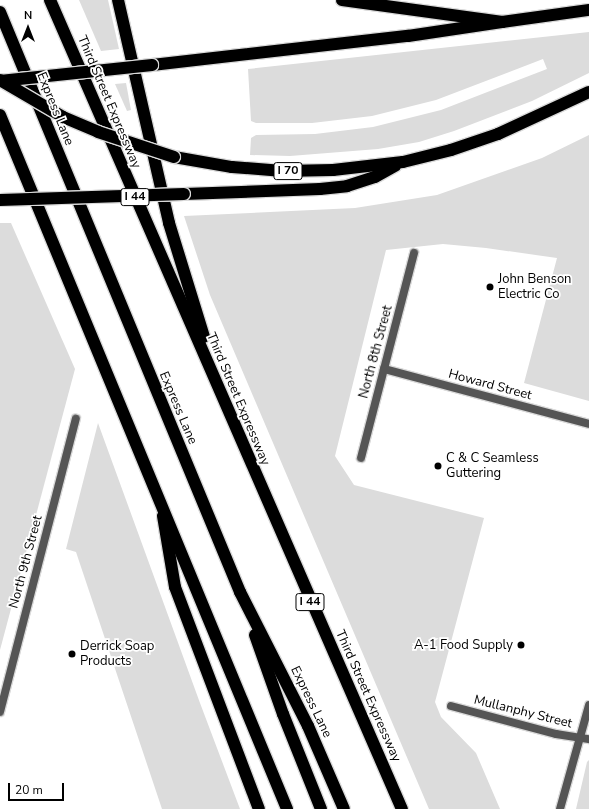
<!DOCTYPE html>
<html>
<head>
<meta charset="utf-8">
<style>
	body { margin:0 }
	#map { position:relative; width:589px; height:809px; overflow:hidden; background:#fff; font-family:"Nunito Sans",sans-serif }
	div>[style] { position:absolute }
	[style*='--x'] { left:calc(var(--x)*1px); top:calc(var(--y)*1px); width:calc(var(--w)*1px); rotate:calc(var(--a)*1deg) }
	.green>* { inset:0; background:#dcdcdc }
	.roads { filter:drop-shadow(1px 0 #dbdbdb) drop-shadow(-1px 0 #dbdbdb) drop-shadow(0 1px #dbdbdb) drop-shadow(0 -1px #dbdbdb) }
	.minor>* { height:8px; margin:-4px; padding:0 4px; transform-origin:4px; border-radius:4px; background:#555 }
	.motorway>* { height:12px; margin:-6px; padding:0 6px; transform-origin:6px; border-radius:6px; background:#000 }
	.bridges { filter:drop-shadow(1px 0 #dbdbdb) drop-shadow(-1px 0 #dbdbdb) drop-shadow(0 1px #dbdbdb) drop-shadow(0 -1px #dbdbdb) }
	.motorway-bridge>* { height:12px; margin:-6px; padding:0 6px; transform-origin:6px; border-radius:6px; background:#000 }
	.dots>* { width:11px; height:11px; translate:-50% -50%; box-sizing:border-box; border:2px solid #fff; border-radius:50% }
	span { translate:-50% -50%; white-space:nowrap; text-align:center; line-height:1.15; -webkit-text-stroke:3.5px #fff; paint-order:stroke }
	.shield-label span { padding:1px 3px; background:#fff; border:1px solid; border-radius:3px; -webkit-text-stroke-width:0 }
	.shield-label { font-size:12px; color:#000; font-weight:700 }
	.street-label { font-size:13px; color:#000 }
	.poi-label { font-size:13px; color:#000 }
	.left { translate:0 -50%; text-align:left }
	.right { translate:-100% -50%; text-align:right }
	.north { position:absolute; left:8px; top:8px; width:40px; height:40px; -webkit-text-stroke:3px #fff; paint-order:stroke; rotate:0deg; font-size:11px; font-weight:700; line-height:16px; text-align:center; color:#000 }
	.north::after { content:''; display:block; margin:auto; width:14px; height:18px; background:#000; clip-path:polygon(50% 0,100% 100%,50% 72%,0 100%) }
	.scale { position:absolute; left:8px; top:783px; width:56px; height:18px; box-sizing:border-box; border:2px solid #000; border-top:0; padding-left:5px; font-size:12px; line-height:14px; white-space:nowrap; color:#000; -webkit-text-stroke:3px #fff; paint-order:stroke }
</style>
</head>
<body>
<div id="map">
	<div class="green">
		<i style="clip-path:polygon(79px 0,108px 0,119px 49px,101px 51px)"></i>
		<i style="clip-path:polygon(589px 32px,589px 73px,532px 101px,454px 131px,419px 142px,378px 149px,290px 156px,250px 155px,251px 138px,256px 135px,315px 134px,373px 127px,441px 110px,547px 69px,543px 59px,436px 100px,372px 116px,312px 123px,256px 123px,251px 121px,248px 69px)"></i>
		<i style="clip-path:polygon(126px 83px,131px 110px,127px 111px,115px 84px)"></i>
		<i style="clip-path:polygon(589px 135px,589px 401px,524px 383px,557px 258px,486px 248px,443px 244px,386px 250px,335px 456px,354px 485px,484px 518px,435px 702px,441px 717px,476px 753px,500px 809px,429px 809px,210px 295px,184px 216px,355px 208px,437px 195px,542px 158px)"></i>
		<i style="clip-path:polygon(0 223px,11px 223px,75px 369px,0 650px)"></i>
		<i style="clip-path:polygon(98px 423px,200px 703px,240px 809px,162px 809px,76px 552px,66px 549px)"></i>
		<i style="clip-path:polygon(589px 760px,589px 809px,576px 809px,587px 762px)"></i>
	</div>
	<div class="roads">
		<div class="minor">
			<i style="--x:384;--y:369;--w:212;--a:15"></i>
			<i style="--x:361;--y:458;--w:212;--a:-75.5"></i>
			<i style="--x:451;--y:706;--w:109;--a:14.9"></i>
			<i style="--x:556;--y:734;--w:33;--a:9"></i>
			<i style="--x:0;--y:712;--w:303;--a:-75.5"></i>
			<i style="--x:560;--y:809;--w:108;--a:-74.4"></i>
		</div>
		<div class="motorway">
			<i style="--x:50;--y:0;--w:882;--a:66.49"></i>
			<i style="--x:118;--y:0;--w:229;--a:77.1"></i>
			<i style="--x:169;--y:223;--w:119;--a:72.9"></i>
			<i style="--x:342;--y:0;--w:162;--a:7.8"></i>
			<i style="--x:502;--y:22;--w:88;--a:-7.9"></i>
			<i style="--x:0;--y:12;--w:628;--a:67.52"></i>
			<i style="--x:240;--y:592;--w:150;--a:63.1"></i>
			<i style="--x:308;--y:726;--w:90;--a:66.6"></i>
			<i style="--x:152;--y:65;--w:258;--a:-6.5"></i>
			<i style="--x:408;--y:36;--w:95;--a:-8.5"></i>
			<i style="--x:0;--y:115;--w:751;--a:67.53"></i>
			<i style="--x:174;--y:157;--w:59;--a:9.8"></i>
			<i style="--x:232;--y:167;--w:51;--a:4.5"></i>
			<i style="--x:283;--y:171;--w:50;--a:-1.1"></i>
			<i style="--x:333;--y:170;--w:70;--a:-6.5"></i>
			<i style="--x:403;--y:162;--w:49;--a:-14"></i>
			<i style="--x:451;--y:150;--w:50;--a:-18.8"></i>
			<i style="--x:498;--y:134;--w:100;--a:-24.8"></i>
			<i style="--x:184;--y:194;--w:136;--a:-2.1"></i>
			<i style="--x:320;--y:189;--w:27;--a:-6"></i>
			<i style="--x:347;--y:186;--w:29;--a:-18"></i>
			<i style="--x:375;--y:177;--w:23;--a:-29"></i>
			<i style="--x:163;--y:516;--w:72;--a:80.4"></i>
			<i style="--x:175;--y:587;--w:237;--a:69.3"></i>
			<i style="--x:255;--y:635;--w:84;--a:70.5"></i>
			<i style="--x:283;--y:714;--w:102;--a:68.2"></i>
		</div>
	</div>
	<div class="bridges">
		<div class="motorway-bridge">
			<i style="--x:0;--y:80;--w:73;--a:30.4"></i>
			<i style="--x:63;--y:117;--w:38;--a:23"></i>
			<i style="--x:98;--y:132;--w:80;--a:18.2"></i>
			<i style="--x:0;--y:81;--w:153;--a:-6"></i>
			<i style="--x:0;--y:200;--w:184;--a:-1.9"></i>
		</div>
	</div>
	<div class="dots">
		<i style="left:490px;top:287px;background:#000"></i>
		<i style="left:438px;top:466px;background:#000"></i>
		<i style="left:521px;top:645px;background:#000"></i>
		<i style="left:72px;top:654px;background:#000"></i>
	</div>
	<div class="shield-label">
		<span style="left:288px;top:171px">I 70</span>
		<span style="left:135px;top:197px">I 44</span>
		<span style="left:310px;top:602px">I 44</span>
	</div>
	<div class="street-label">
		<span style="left:109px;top:102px;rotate:67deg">Third Street Expressway</span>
		<span style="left:55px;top:109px;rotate:68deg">Express Lane</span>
		<span style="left:376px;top:352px;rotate:-75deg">North 8th Street</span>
		<span style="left:490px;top:385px;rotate:15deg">Howard Street</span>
		<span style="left:238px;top:399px;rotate:67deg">Third Street Expressway</span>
		<span style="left:178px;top:408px;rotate:67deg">Express Lane</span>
		<span style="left:26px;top:562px;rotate:-75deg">North 9th Street</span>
		<span style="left:368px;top:696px;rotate:66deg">Third Street Expressway</span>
		<span style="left:311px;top:702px;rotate:64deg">Express Lane</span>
		<span style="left:523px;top:712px;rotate:14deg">Mullanphy Street</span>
	</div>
	<div class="poi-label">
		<span class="left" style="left:498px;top:287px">John Benson<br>Electric Co</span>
		<span class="left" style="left:446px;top:466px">C &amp; C Seamless<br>Guttering</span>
		<span class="right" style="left:513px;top:645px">A-1 Food Supply</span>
		<span class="left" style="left:80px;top:654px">Derrick Soap<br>Products</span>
	</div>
	<div class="north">N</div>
	<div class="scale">20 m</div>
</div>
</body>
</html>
